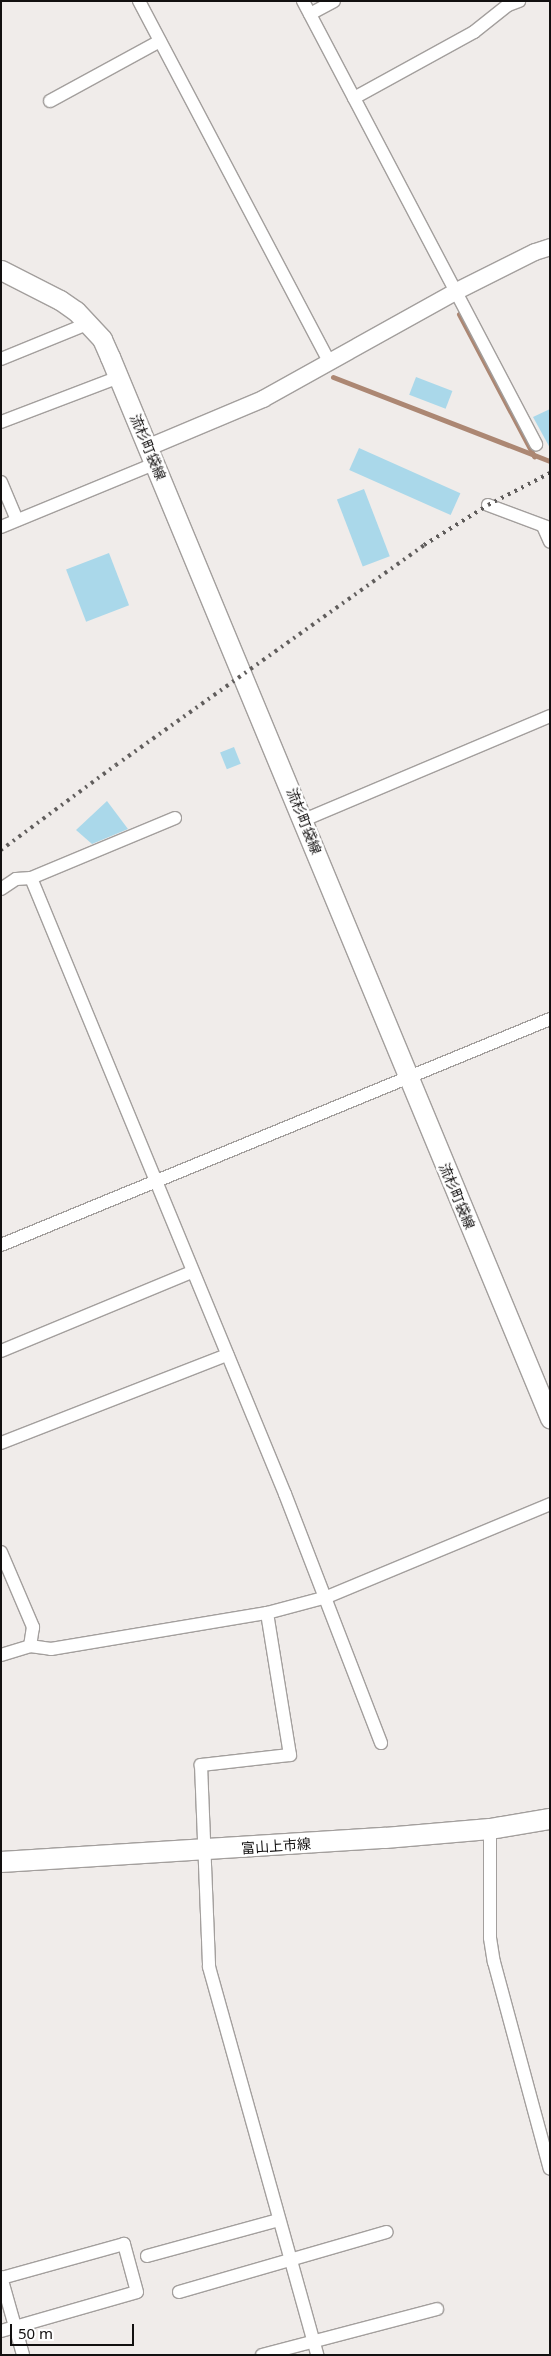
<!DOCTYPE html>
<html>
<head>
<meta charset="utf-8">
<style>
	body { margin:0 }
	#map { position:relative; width:551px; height:2356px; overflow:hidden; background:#f0ecea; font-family:"Noto Sans","Noto Sans JP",sans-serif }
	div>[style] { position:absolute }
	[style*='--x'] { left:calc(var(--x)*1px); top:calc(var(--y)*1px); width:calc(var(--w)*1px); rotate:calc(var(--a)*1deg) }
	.stream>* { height:5px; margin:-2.5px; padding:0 2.5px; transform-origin:2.5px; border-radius:2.5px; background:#ac8773 }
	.building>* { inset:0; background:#aad8ea; transform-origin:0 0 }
	.roads { filter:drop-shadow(1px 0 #a39f9d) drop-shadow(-1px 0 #a39f9d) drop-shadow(0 1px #a39f9d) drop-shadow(0 -1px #a39f9d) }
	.minor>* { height:12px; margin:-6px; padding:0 6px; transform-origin:6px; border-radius:6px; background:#fff }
	.tertiary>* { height:16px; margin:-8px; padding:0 8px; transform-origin:8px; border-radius:8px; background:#fff }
	.secondary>* { height:19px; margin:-9.5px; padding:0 9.5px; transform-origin:9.5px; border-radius:9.5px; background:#fff }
	.primary>* { height:20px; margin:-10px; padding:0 10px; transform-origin:10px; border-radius:10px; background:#fff }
	.rail>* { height:4px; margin-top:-2px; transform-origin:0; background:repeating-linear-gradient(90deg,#5f5c5b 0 2.5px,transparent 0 7.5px) }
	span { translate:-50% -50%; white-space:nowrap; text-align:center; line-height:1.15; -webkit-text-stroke:4.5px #fff; paint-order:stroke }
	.street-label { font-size:14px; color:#121010 }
	.frame { position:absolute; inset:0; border:2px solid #121010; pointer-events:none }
	.scale { position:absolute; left:10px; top:2324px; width:124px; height:22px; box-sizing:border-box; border:2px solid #121010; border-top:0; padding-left:6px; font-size:15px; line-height:18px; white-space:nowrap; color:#121010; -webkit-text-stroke:4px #fff; paint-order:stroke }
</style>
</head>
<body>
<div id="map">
	<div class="stream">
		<i style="--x:459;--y:314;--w:161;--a:62.2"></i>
		<i style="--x:333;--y:377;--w:233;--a:21.2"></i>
	</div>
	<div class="building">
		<i style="left:416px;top:377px;width:39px;height:19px;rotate:21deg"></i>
		<i style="clip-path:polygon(550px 409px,550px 448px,533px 417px)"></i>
		<i style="left:359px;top:448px;width:111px;height:24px;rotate:24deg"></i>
		<i style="left:364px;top:489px;width:72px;height:29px;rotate:69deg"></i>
		<i style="left:109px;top:553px;width:56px;height:46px;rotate:69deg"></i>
		<i style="left:234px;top:747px;width:18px;height:15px;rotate:68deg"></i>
		<i style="clip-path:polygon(107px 801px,128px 829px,92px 844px,76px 830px)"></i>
	</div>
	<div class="roads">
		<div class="minor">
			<i style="--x:139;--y:1;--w:407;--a:62.2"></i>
			<i style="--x:303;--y:1;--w:501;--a:62.26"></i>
			<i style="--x:310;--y:14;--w:27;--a:-28"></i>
			<i style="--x:354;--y:98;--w:137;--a:-28.8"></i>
			<i style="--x:474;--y:32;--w:43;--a:-38.5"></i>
			<i style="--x:508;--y:5;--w:12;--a:-20"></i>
			<i style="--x:50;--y:101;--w:125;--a:-28.6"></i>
			<i style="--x:1;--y:359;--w:95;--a:-22.2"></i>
			<i style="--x:1;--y:422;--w:126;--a:-20.9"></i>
			<i style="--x:1;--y:482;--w:41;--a:67.2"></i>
			<i style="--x:488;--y:505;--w:66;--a:20.4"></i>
			<i style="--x:543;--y:526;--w:17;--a:66"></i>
			<i style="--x:1;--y:527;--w:168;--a:-22.4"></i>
			<i style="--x:304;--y:820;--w:267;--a:-22.9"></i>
			<i style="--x:31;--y:878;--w:666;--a:67.59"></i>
			<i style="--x:285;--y:1494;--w:267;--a:68.9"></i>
			<i style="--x:1;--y:889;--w:18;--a:-34"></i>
			<i style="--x:16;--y:879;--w:15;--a:-4"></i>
			<i style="--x:31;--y:878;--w:156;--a:-22.6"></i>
			<i style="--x:1;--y:1245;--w:594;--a:-22.37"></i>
			<i style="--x:1;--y:1351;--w:207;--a:-22.5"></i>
			<i style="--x:1;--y:1443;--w:243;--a:-21.3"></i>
			<i style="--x:1;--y:1552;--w:82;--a:66.9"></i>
			<i style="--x:33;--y:1627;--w:19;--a:99"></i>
			<i style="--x:267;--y:1613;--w:144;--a:80.8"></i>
			<i style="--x:290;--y:1755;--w:90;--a:173.6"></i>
			<i style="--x:201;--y:1765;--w:202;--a:87.7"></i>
			<i style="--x:209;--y:1967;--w:403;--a:74.4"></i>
			<i style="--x:1;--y:1655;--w:30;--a:-17"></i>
			<i style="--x:30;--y:1646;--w:21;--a:8"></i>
			<i style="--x:51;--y:1649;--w:219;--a:-9.5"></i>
			<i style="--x:267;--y:1613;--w:62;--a:-14.9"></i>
			<i style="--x:327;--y:1597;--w:242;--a:-22.6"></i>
			<i style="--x:490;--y:1829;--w:109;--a:90"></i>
			<i style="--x:490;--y:1938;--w:24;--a:81"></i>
			<i style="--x:494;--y:1962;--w:214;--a:74.9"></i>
			<i style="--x:147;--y:2256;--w:137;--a:-15.3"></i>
			<i style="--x:1;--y:2277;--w:81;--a:74.2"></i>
			<i style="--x:179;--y:2292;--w:216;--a:-16.1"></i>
			<i style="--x:1;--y:2331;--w:141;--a:-16"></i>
			<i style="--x:137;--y:2292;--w:50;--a:-105.2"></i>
			<i style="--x:124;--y:2244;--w:128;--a:164.5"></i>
			<i style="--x:262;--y:2355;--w:181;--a:-14.7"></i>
		</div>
		<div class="tertiary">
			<i style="--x:149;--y:447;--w:124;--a:-22.8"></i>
			<i style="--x:263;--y:399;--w:220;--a:-29.1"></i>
			<i style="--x:455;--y:292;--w:89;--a:-26.6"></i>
			<i style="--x:535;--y:252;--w:16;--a:-18"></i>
		</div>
		<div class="secondary">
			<i style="--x:1;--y:270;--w:66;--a:27"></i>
			<i style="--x:60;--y:300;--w:19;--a:35"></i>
			<i style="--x:76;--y:311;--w:38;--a:47"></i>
			<i style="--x:102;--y:339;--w:20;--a:66"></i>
			<i style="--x:110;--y:357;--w:1149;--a:67.48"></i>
		</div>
		<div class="primary">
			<i style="--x:1;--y:1862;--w:385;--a:-3.6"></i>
			<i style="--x:385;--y:1838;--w:105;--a:-4.9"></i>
			<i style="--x:490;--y:1829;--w:61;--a:-9.5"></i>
		</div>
	</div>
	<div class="rail">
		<i style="--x:1;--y:850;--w:143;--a:-36.5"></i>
		<i style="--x:116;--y:765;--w:379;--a:-35.5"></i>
		<i style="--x:424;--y:545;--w:75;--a:-32"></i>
		<i style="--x:488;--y:505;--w:70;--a:-27.3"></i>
	</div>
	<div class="street-label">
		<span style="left:148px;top:447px;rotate:67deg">流杉町袋線</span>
		<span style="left:304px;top:821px;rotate:68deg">流杉町袋線</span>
		<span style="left:457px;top:1196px;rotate:67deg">流杉町袋線</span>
		<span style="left:276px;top:1846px;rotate:-4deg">富山上市線</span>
	</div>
	<div class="frame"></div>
	<div class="scale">50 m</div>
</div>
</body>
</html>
